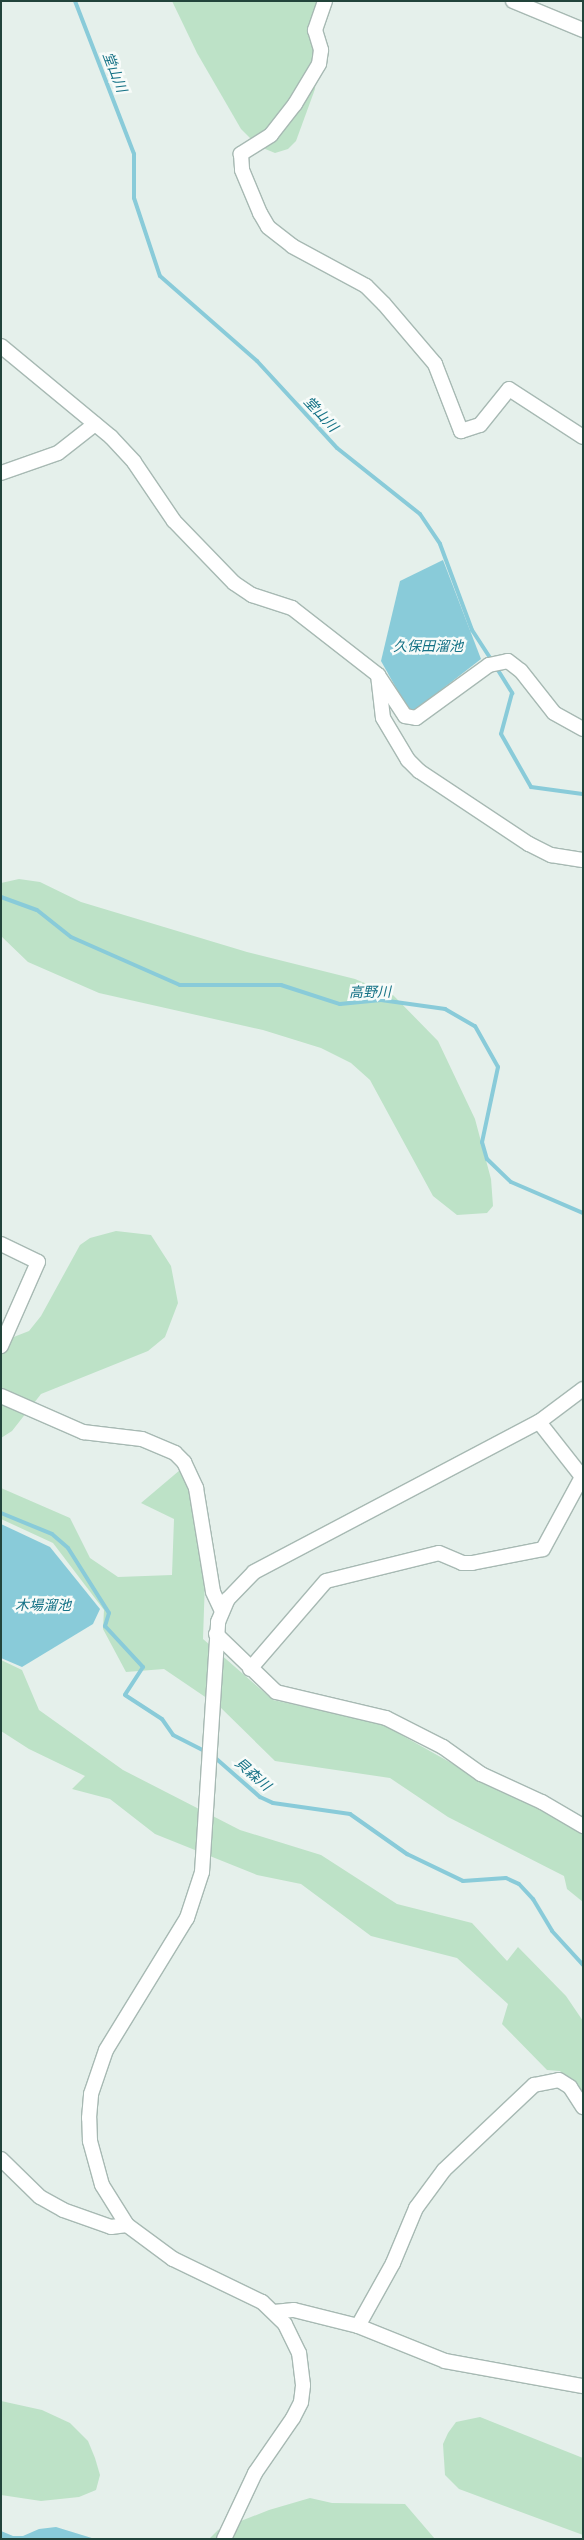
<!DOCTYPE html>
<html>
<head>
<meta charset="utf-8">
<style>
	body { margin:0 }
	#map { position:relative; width:584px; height:2540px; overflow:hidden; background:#e5f0eb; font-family:"Golos Text","Noto Sans JP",sans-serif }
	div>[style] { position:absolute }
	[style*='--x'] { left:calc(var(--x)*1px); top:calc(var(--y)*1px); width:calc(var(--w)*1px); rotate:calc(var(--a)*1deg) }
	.green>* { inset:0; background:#bde2c7 }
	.water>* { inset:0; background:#89cbd9 }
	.stream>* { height:4px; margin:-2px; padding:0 2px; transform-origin:2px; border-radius:2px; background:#89cbd9 }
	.roads { filter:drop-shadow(1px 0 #a7b9b3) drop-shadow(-1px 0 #a7b9b3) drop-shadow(0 1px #a7b9b3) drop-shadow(0 -1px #a7b9b3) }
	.minor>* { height:14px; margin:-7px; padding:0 7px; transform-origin:7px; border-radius:7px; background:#fff }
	span { translate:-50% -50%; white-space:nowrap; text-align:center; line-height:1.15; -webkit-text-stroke:5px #f7fbf9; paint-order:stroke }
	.water-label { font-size:14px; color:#157286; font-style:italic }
	.frame { position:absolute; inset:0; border:2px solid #22443b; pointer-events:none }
</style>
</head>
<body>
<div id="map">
	<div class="green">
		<i style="clip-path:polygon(172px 1px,321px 1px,315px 89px,296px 141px,288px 149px,275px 153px,258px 146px,241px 129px,197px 53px)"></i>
		<i style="clip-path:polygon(19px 879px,40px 882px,81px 902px,247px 952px,355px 979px,393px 995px,438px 1041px,475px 1119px,491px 1179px,493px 1206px,487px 1213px,457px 1215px,433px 1196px,370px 1080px,351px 1063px,321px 1048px,263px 1030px,99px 993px,28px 962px,1px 936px,1px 883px)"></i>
		<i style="clip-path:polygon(116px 1231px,151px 1235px,171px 1266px,178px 1303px,165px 1337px,148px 1351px,41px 1394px,12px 1431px,1px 1438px,1px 1342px,29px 1331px,41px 1316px,80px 1245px,90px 1238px)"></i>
		<i style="clip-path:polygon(180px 1470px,194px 1499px,205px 1580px,203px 1639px,273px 1700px,380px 1723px,478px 1778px,572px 1826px,583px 1833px,583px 1902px,567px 1889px,564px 1876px,448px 1817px,390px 1778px,275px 1761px,220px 1707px,164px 1669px,126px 1672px,103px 1629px,104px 1610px,53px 1543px,1px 1519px,1px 1488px,70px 1518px,90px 1558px,118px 1577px,172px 1575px,174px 1519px,141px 1503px)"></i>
		<i style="clip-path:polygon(1px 1660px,22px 1670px,39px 1710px,123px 1770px,240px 1830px,321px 1855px,397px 1904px,472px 1923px,507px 1961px,518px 1947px,566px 1996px,583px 2021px,583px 2097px,560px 2071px,547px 2070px,502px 2024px,508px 2004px,457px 1958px,371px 1936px,301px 1884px,257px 1875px,155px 1834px,110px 1799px,72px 1789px,85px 1776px,29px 1749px,1px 1731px)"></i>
		<i style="clip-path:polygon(1px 2401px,42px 2410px,70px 2423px,88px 2441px,95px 2458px,100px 2475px,96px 2490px,79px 2497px,41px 2501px,1px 2495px)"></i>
		<i style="clip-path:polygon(480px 2417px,583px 2458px,583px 2535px,459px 2489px,445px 2475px,443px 2444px,448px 2433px,456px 2422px)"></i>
		<i style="clip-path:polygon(310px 2498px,332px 2503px,405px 2504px,435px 2539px,209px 2539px,218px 2530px,269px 2510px)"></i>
	</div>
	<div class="water">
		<i style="clip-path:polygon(443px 560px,481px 659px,414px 711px,409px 711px,381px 661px,400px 581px)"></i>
		<i style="clip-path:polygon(1px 1524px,50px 1547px,100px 1609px,93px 1624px,22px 1667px,1px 1658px)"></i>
		<i style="clip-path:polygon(56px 2527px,95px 2539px,1px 2539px,1px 2531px,13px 2536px,23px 2536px,39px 2529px)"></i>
	</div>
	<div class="stream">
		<i style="--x:75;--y:1;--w:164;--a:68.9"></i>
		<i style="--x:134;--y:154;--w:44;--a:90"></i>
		<i style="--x:134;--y:198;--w:82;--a:71.6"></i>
		<i style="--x:160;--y:276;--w:129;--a:41.2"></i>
		<i style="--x:257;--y:361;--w:118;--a:47.4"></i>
		<i style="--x:337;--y:448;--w:106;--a:38.5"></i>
		<i style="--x:420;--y:514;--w:36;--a:56"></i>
		<i style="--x:440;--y:544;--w:92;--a:69.6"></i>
		<i style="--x:472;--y:630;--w:37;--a:57"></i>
		<i style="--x:496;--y:667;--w:31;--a:58"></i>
		<i style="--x:512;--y:693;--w:42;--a:105"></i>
		<i style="--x:501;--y:734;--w:61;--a:60.5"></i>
		<i style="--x:531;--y:787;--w:52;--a:7.7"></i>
		<i style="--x:1;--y:897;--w:38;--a:20"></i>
		<i style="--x:37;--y:910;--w:43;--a:38.5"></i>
		<i style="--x:71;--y:937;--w:119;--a:23.8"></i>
		<i style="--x:180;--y:985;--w:101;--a:0"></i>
		<i style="--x:281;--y:985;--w:62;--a:17.9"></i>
		<i style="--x:340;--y:1004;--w:41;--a:-5.6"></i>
		<i style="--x:381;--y:1000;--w:65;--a:8"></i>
		<i style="--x:445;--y:1009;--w:34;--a:30"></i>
		<i style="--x:475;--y:1026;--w:47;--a:60.7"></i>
		<i style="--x:498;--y:1067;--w:77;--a:102"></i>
		<i style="--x:482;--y:1142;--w:18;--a:74"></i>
		<i style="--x:487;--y:1159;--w:33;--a:44"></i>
		<i style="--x:511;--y:1182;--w:78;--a:23.3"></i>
		<i style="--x:1;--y:1513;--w:55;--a:22.4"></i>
		<i style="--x:52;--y:1534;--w:21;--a:41"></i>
		<i style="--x:68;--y:1548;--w:77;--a:57.8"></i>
		<i style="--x:109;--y:1613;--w:14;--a:107"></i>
		<i style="--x:105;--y:1626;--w:56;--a:47.2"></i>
		<i style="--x:143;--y:1667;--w:33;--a:123"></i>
		<i style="--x:125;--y:1695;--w:44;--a:33"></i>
		<i style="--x:162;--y:1719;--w:19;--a:55"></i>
		<i style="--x:173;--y:1735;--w:37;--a:27"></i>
		<i style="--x:212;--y:1755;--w:64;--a:41.2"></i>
		<i style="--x:260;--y:1797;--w:14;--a:25"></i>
		<i style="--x:273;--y:1803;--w:78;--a:8.1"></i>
		<i style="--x:350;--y:1814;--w:70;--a:35.1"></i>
		<i style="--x:407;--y:1854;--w:62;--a:25.7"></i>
		<i style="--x:463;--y:1881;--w:43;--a:-4"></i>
		<i style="--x:506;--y:1878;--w:14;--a:25"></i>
		<i style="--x:519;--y:1884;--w:21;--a:47"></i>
		<i style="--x:533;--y:1899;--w:37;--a:59"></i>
		<i style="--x:552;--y:1931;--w:46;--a:47.6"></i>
	</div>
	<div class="roads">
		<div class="minor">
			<i style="--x:325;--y:1;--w:31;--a:109"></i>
			<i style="--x:315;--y:30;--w:21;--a:73"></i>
			<i style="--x:321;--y:50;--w:14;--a:98"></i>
			<i style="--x:319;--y:64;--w:47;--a:121"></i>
			<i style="--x:295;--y:104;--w:39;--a:128"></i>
			<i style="--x:271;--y:135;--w:36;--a:148"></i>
			<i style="--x:241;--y:154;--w:16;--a:86"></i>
			<i style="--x:242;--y:170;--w:47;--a:67.3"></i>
			<i style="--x:260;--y:213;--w:16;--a:60"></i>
			<i style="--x:268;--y:227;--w:31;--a:38"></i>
			<i style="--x:292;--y:246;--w:84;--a:28.4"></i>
			<i style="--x:366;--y:286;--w:25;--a:45"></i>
			<i style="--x:384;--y:304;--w:79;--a:49.6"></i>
			<i style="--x:435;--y:364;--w:72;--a:68.8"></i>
			<i style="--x:461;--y:431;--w:20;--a:-18"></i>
			<i style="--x:480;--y:425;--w:46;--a:-51.1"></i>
			<i style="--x:509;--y:389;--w:88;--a:33"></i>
			<i style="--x:513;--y:1;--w:76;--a:22.5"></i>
			<i style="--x:1;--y:346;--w:143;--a:39.6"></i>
			<i style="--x:111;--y:437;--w:34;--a:47"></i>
			<i style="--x:134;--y:462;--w:71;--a:55.9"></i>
			<i style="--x:174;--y:521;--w:86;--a:45.9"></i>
			<i style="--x:234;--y:583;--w:22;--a:34"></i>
			<i style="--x:252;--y:595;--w:42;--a:18"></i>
			<i style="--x:292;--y:608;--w:109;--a:37.9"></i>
			<i style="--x:378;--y:675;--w:49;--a:56.6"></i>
			<i style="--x:405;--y:716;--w:11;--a:10"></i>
			<i style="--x:416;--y:718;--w:90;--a:-36"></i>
			<i style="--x:489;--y:665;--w:19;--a:-12"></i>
			<i style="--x:508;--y:661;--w:16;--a:38"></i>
			<i style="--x:521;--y:671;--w:53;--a:51.8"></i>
			<i style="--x:554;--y:713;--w:33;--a:29"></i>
			<i style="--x:1;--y:473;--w:60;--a:-19.3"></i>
			<i style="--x:58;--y:453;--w:47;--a:-38.1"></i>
			<i style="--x:378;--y:675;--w:43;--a:83.4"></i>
			<i style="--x:383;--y:718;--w:49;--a:59.2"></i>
			<i style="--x:408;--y:760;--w:16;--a:45"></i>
			<i style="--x:419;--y:771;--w:132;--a:33.6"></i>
			<i style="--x:529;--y:844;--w:25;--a:27"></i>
			<i style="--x:551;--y:855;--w:32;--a:9"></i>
			<i style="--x:1;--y:1244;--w:41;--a:25.9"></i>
			<i style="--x:38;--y:1262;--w:92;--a:113.8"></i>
			<i style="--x:1;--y:1396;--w:90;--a:23.7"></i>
			<i style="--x:83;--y:1432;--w:59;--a:6.8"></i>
			<i style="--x:142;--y:1439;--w:36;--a:23"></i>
			<i style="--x:175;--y:1453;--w:13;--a:45"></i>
			<i style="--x:184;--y:1462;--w:29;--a:65"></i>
			<i style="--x:196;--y:1488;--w:105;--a:80.7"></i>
			<i style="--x:213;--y:1592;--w:21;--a:65"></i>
			<i style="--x:539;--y:1422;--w:71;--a:51.8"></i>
			<i style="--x:216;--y:1634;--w:83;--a:44"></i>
			<i style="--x:276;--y:1692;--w:113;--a:13.3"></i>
			<i style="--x:386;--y:1718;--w:64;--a:27"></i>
			<i style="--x:443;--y:1747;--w:47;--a:35.4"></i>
			<i style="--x:481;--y:1774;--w:67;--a:24.7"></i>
			<i style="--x:542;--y:1802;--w:48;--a:30.3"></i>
			<i style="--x:250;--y:1669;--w:116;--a:-49.2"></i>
			<i style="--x:326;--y:1581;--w:116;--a:-13.9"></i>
			<i style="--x:439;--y:1553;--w:25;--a:23"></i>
			<i style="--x:462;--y:1563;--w:10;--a:0"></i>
			<i style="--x:472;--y:1563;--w:72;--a:-11.2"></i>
			<i style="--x:543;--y:1549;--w:82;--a:-61.6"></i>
			<i style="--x:1;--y:2159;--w:54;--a:44.3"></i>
			<i style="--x:40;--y:2197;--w:26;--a:29"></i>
			<i style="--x:63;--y:2210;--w:51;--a:19.5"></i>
			<i style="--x:111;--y:2227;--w:16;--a:-7"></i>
			<i style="--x:274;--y:2312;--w:20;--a:-6"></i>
			<i style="--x:294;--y:2310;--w:66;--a:14"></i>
			<i style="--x:358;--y:2326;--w:94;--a:21.9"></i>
			<i style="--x:445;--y:2361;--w:140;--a:10.3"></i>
			<i style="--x:358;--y:2326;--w:72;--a:-60.9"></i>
			<i style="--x:393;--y:2263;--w:60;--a:-67.3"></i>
			<i style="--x:416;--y:2208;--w:47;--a:-53.6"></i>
			<i style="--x:444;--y:2170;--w:124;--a:-43.4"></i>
			<i style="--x:534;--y:2085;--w:25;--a:-11"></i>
			<i style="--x:559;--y:2080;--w:13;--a:32"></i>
			<i style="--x:570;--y:2087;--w:24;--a:57"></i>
			<i style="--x:224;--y:2539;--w:73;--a:-64.8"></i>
			<i style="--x:255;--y:2473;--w:67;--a:-55.4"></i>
			<i style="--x:293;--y:2418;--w:18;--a:-63"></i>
			<i style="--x:301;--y:2402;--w:17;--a:-83"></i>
			<i style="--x:303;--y:2385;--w:32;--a:-97"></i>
			<i style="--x:299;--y:2353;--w:32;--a:-116"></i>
			<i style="--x:285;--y:2324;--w:32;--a:-136"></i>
			<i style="--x:262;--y:2302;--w:99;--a:-154.2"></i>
			<i style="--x:173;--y:2259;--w:57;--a:-143.5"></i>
			<i style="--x:127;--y:2225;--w:47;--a:-122"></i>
			<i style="--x:102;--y:2185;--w:46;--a:-105.3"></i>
			<i style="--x:90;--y:2141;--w:23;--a:-92"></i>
			<i style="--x:89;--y:2118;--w:24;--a:-85"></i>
			<i style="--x:91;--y:2094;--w:46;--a:-71.2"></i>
			<i style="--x:106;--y:2050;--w:155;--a:-58.5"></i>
			<i style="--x:187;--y:1918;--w:48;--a:-71.9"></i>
			<i style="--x:202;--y:1872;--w:251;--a:-86.3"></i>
			<i style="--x:218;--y:1622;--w:25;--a:-67"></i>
			<i style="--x:228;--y:1599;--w:37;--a:-46"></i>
			<i style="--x:254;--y:1572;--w:322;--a:-27.8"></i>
			<i style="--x:539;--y:1422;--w:55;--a:-36.9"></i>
		</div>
	</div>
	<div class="water-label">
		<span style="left:115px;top:72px;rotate:69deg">堂山川</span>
		<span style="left:321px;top:414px;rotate:47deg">堂山川</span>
		<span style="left:428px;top:646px">久保田溜池</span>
		<span style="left:370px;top:992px;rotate:-1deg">高野川</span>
		<span style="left:43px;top:1605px">木場溜池</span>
		<span style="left:253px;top:1774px;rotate:41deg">貝森川</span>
	</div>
	<div class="frame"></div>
</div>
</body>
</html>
